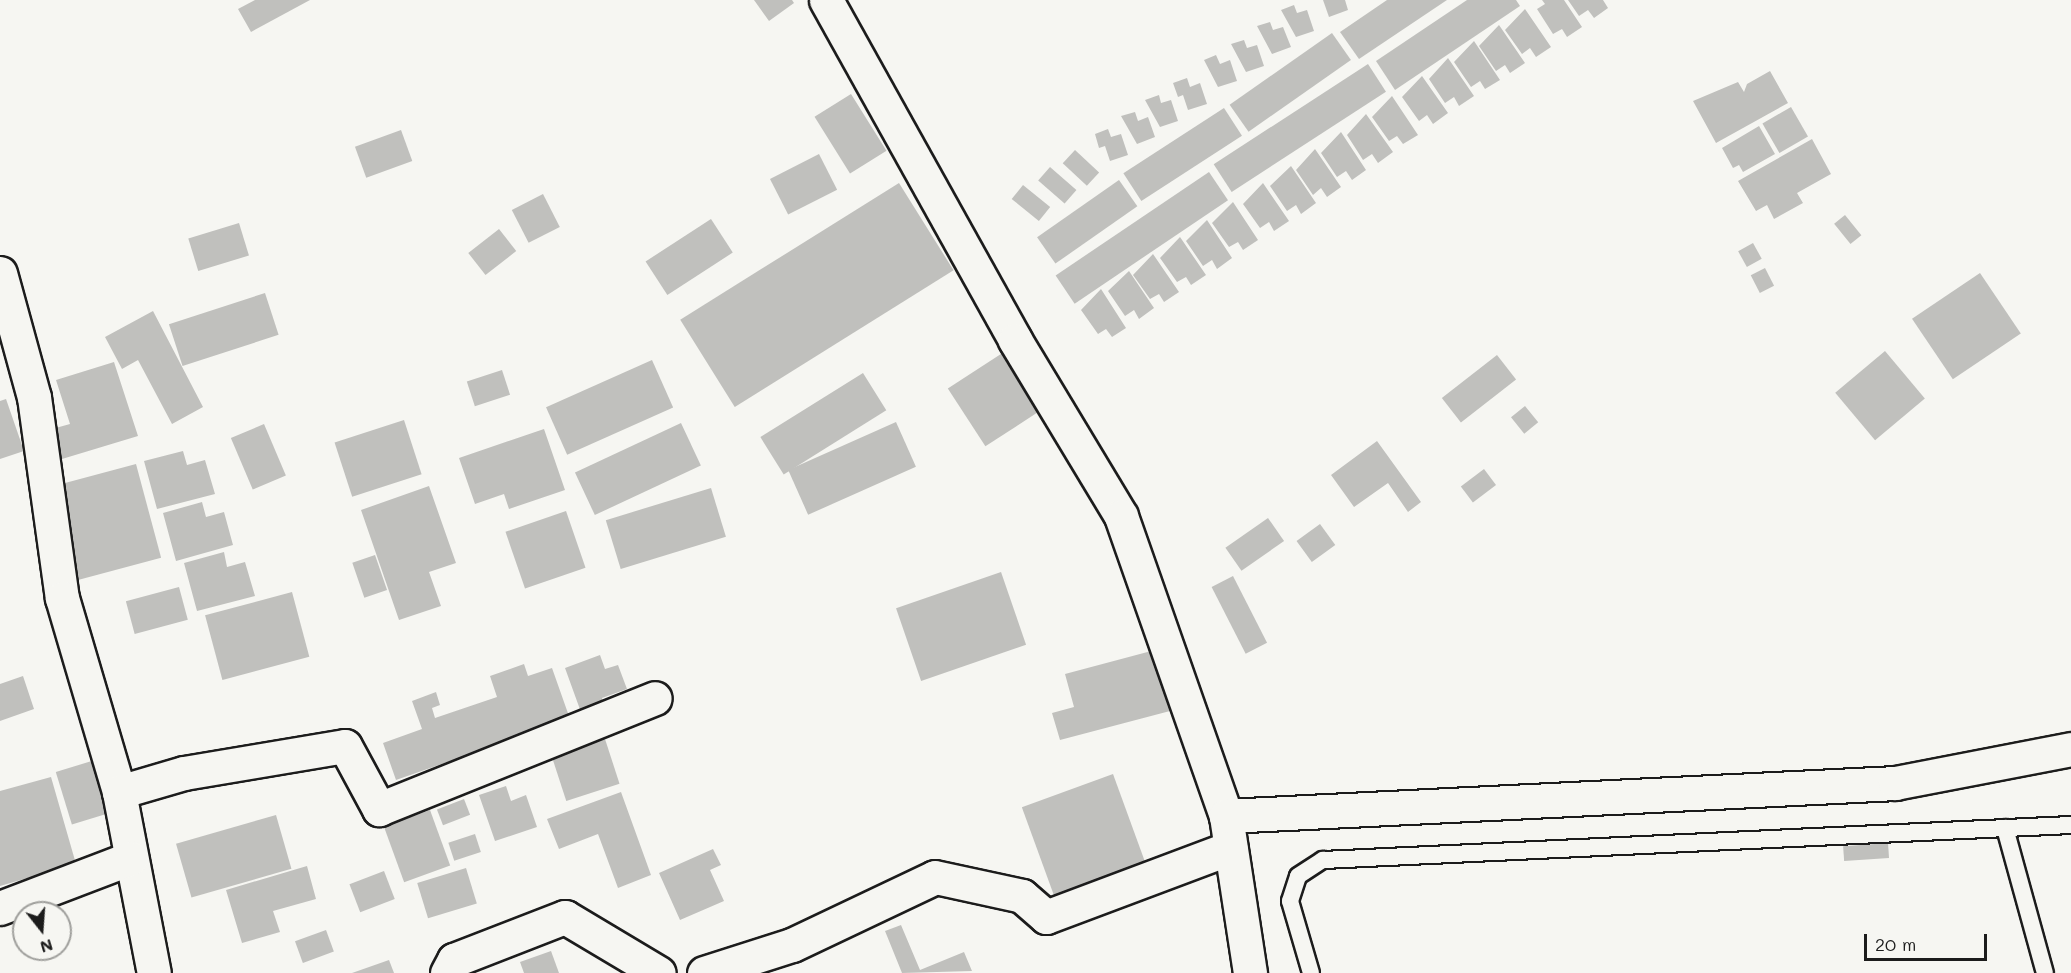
<!DOCTYPE html>
<html>
<head>
<meta charset="utf-8">
<style>
	body { margin:0 }
	#map { position:relative; width:2071px; height:973px; overflow:hidden; background:#f6f6f2; font-family:Mali,sans-serif }
	div>[style] { position:absolute }
	[style*='--x'] { left:calc(var(--x)*1px); top:calc(var(--y)*1px); width:calc(var(--w)*1px); rotate:calc(var(--a)*1deg) }
	.building>* { inset:0; background:#c0c0bd; transform-origin:0 0 }
	.roads { filter:drop-shadow(2px 0 #1c1c1c) drop-shadow(-2px 0 #1c1c1c) drop-shadow(0 2px #1c1c1c) drop-shadow(0 -2px #1c1c1c) }
	.lane>* { height:16px; margin:-8px; padding:0 8px; transform-origin:8px; border-radius:8px; background:#f6f6f2 }
	.street>* { height:33px; margin:-16.5px; padding:0 16.5px; transform-origin:16.5px; border-radius:16.5px; background:#f6f6f2 }
	span { translate:-50% -50%; white-space:nowrap; text-align:center; line-height:1.15; -webkit-text-stroke:4.5px #f6f6f2; paint-order:stroke }
	.north { position:absolute; left:12px; top:901px; width:60px; height:60px; box-sizing:border-box; background:#f6f6f2; border:2px solid #9f9f9c; border-radius:50%; rotate:163deg; font-size:16px; font-weight:700; line-height:24px; text-align:center; color:#1c1c1c }
	.north::after { content:''; display:block; margin:auto; width:21px; height:27px; background:#1c1c1c; clip-path:polygon(50% 0,100% 100%,50% 72%,0 100%) }
	.scale { position:absolute; left:1864px; top:934px; width:123px; height:27px; box-sizing:border-box; border:3px solid #1c1c1c; border-top:0; padding-left:8px; font-size:18px; line-height:21px; white-space:nowrap; color:#1c1c1c; -webkit-text-stroke:4px #f6f6f2; paint-order:stroke }
</style>
</head>
<body>
<div id="map">
	<div class="building">
		<i style="clip-path:polygon(255px 0,310px 0,251px 32px,238px 9px)"></i>
		<i style="clip-path:polygon(754px 0,792px 0,794px 3px,769px 21px)"></i>
		<i style="clip-path:polygon(1323px 0,1345px 0,1348px 10px,1329px 17px)"></i>
		<i style="clip-path:polygon(1387px 0,1447px 0,1359px 59px,1340px 32px)"></i>
		<i style="clip-path:polygon(1467px 0,1516px 0,1520px 6px,1395px 90px,1376px 61px)"></i>
		<i style="clip-path:polygon(1542px 0,1564px 0,1582px 27px,1567px 37px,1562px 29px,1553px 34px,1537px 9px,1545px 4px)"></i>
		<i style="clip-path:polygon(1568px 0,1603px 0,1608px 8px,1594px 18px,1588px 10px,1579px 16px)"></i>
		<i style="clip-path:polygon(1294px 5px,1297px 13px,1307px 10px,1314px 31px,1296px 37px,1281px 10px)"></i>
		<i style="clip-path:polygon(1525px 9px,1551px 47px,1536px 57px,1530px 48px,1522px 54px,1505px 30px)"></i>
		<i style="clip-path:polygon(1270px 22px,1273px 30px,1283px 27px,1291px 47px,1272px 54px,1257px 26px)"></i>
		<i style="clip-path:polygon(1499px 25px,1525px 63px,1510px 73px,1505px 65px,1496px 71px,1479px 46px)"></i>
		<i style="left:1332px;top:33px;width:33px;height:125px;rotate:55deg"></i>
		<i style="clip-path:polygon(1244px 40px,1247px 48px,1257px 45px,1264px 66px,1246px 72px,1231px 44px)"></i>
		<i style="clip-path:polygon(1474px 41px,1500px 80px,1485px 89px,1480px 81px,1471px 87px,1454px 62px)"></i>
		<i style="clip-path:polygon(1216px 55px,1220px 64px,1230px 60px,1237px 81px,1218px 87px,1204px 60px)"></i>
		<i style="clip-path:polygon(1448px 58px,1474px 96px,1459px 106px,1454px 97px,1445px 103px,1429px 79px)"></i>
		<i style="left:1368px;top:64px;width:33px;height:184px;rotate:57deg"></i>
		<i style="clip-path:polygon(1770px 71px,1788px 103px,1716px 143px,1693px 101px,1738px 82px,1744px 92px,1747px 84px)"></i>
		<i style="clip-path:polygon(1422px 76px,1448px 113px,1433px 124px,1427px 115px,1419px 121px,1402px 97px)"></i>
		<i style="clip-path:polygon(1187px 78px,1190px 87px,1200px 83px,1207px 104px,1188px 110px,1183px 95px,1178px 97px,1173px 83px)"></i>
		<i style="left:851px;top:94px;width:67px;height:43px;rotate:58deg"></i>
		<i style="clip-path:polygon(1159px 95px,1161px 103px,1171px 100px,1178px 121px,1160px 127px,1145px 100px)"></i>
		<i style="clip-path:polygon(1392px 96px,1418px 135px,1403px 144px,1397px 136px,1389px 141px,1372px 117px)"></i>
		<i style="left:1791px;top:107px;width:34px;height:33px;rotate:60deg"></i>
		<i style="left:1224px;top:108px;width:33px;height:120px;rotate:57deg"></i>
		<i style="clip-path:polygon(1135px 112px,1138px 121px,1148px 117px,1155px 137px,1137px 144px,1121px 116px)"></i>
		<i style="clip-path:polygon(1366px 114px,1393px 152px,1378px 163px,1372px 154px,1363px 160px,1347px 135px)"></i>
		<i style="clip-path:polygon(1759px 126px,1775px 154px,1743px 172px,1739px 165px,1733px 168px,1722px 148px)"></i>
		<i style="clip-path:polygon(1108px 129px,1111px 137px,1121px 134px,1128px 155px,1110px 161px,1105px 146px,1099px 148px,1095px 134px)"></i>
		<i style="left:401px;top:130px;width:33px;height:49px;rotate:70deg"></i>
		<i style="clip-path:polygon(1341px 132px,1366px 170px,1352px 180px,1346px 171px,1337px 177px,1321px 153px)"></i>
		<i style="clip-path:polygon(1812px 139px,1831px 174px,1797px 193px,1803px 203px,1774px 219px,1767px 205px,1756px 211px,1738px 181px)"></i>
		<i style="clip-path:polygon(1315px 149px,1341px 187px,1327px 197px,1321px 188px,1313px 195px,1296px 170px)"></i>
		<i style="left:1075px;top:150px;width:33px;height:18px;rotate:43deg"></i>
		<i style="left:819px;top:154px;width:40px;height:55px;rotate:63deg"></i>
		<i style="clip-path:polygon(1291px 166px,1316px 203px,1301px 214px,1296px 205px,1287px 211px,1270px 186px)"></i>
		<i style="left:1050px;top:167px;width:35px;height:18px;rotate:41deg"></i>
		<i style="left:1209px;top:172px;width:34px;height:185px;rotate:56deg"></i>
		<i style="left:1119px;top:180px;width:32px;height:100px;rotate:55deg"></i>
		<i style="left:899px;top:183px;width:103px;height:258px;rotate:58deg"></i>
		<i style="clip-path:polygon(1263px 183px,1289px 221px,1274px 231px,1269px 222px,1260px 228px,1243px 204px)"></i>
		<i style="left:1023px;top:185px;width:35px;height:18px;rotate:39deg"></i>
		<i style="left:543px;top:194px;width:37px;height:35px;rotate:63deg"></i>
		<i style="clip-path:polygon(1233px 202px,1258px 240px,1243px 250px,1238px 242px,1229px 247px,1212px 223px)"></i>
		<i style="left:1845px;top:215px;width:26px;height:14px;rotate:51deg"></i>
		<i style="left:711px;top:219px;width:40px;height:78px;rotate:57deg"></i>
		<i style="clip-path:polygon(1207px 220px,1232px 258px,1217px 269px,1212px 260px,1203px 266px,1186px 241px)"></i>
		<i style="left:239px;top:223px;width:34px;height:53px;rotate:73deg"></i>
		<i style="left:499px;top:229px;width:28px;height:39px;rotate:52deg"></i>
		<i style="clip-path:polygon(1180px 237px,1206px 275px,1191px 285px,1186px 277px,1177px 282px,1160px 258px)"></i>
		<i style="left:1753px;top:243px;width:18px;height:17px;rotate:61deg"></i>
		<i style="clip-path:polygon(1153px 254px,1179px 292px,1164px 302px,1159px 294px,1150px 299px,1133px 275px)"></i>
		<i style="left:1765px;top:268px;width:20px;height:16px;rotate:63deg"></i>
		<i style="clip-path:polygon(1129px 271px,1154px 308px,1139px 319px,1134px 310px,1125px 316px,1108px 291px)"></i>
		<i style="left:1980px;top:273px;width:73px;height:82px;rotate:56deg"></i>
		<i style="clip-path:polygon(1101px 289px,1126px 328px,1112px 337px,1106px 329px,1098px 334px,1081px 310px)"></i>
		<i style="left:265px;top:293px;width:44px;height:101px;rotate:72deg"></i>
		<i style="clip-path:polygon(153px 311px,203px 407px,172px 424px,138px 360px,122px 369px,105px 337px)"></i>
		<i style="left:1885px;top:351px;width:62px;height:65px;rotate:50deg"></i>
		<i style="left:1004px;top:352px;width:69px;height:67px;rotate:57deg"></i>
		<i style="left:1497px;top:355px;width:31px;height:70px;rotate:52deg"></i>
		<i style="left:652px;top:360px;width:52px;height:116px;rotate:66deg"></i>
		<i style="clip-path:polygon(114px 362px,138px 436px,62px 459px,52px 429px,70px 424px,56px 380px)"></i>
		<i style="left:502px;top:370px;width:26px;height:37px;rotate:72deg"></i>
		<i style="left:863px;top:373px;width:44px;height:121px;rotate:58deg"></i>
		<i style="clip-path:polygon(6px 399px,24px 451px,0 459px,0 401px)"></i>
		<i style="left:1525px;top:406px;width:21px;height:18px;rotate:51deg"></i>
		<i style="left:404px;top:420px;width:57px;height:73px;rotate:72deg"></i>
		<i style="left:896px;top:422px;width:49px;height:118px;rotate:66deg"></i>
		<i style="left:681px;top:423px;width:47px;height:117px;rotate:65deg"></i>
		<i style="left:264px;top:424px;width:56px;height:36px;rotate:67deg"></i>
		<i style="clip-path:polygon(544px 429px,565px 490px,509px 509px,504px 494px,475px 504px,459px 458px)"></i>
		<i style="clip-path:polygon(1377px 441px,1421px 502px,1408px 512px,1388px 483px,1354px 507px,1331px 475px)"></i>
		<i style="clip-path:polygon(183px 451px,187px 465px,205px 460px,215px 494px,157px 509px,144px 461px)"></i>
		<i style="left:136px;top:464px;width:97px;height:87px;rotate:75deg"></i>
		<i style="left:1484px;top:469px;width:20px;height:29px;rotate:53deg"></i>
		<i style="clip-path:polygon(429px 486px,456px 563px,429px 572px,441px 606px,399px 620px,361px 510px)"></i>
		<i style="left:711px;top:488px;width:51px;height:110px;rotate:73deg"></i>
		<i style="clip-path:polygon(202px 502px,206px 517px,224px 512px,233px 545px,176px 561px,163px 513px)"></i>
		<i style="left:566px;top:511px;width:60px;height:64px;rotate:71deg"></i>
		<i style="left:1268px;top:518px;width:28px;height:52px;rotate:55deg"></i>
		<i style="left:1320px;top:524px;width:26px;height:29px;rotate:54deg"></i>
		<i style="clip-path:polygon(224px 552px,227px 567px,245px 562px,255px 596px,197px 611px,184px 563px)"></i>
		<i style="left:375px;top:555px;width:37px;height:24px;rotate:71deg"></i>
		<i style="left:1001px;top:572px;width:77px;height:111px;rotate:71deg"></i>
		<i style="left:1233px;top:576px;width:75px;height:24px;rotate:63deg"></i>
		<i style="left:179px;top:587px;width:34px;height:55px;rotate:75deg"></i>
		<i style="left:292px;top:592px;width:67px;height:90px;rotate:75deg"></i>
		<i style="clip-path:polygon(1155px 650px,1170px 711px,1060px 740px,1052px 713px,1074px 707px,1065px 674px)"></i>
		<i style="clip-path:polygon(600px 655px,605px 669px,618px 665px,627px 689px,602px 698px,604px 707px,582px 715px,565px 668px)"></i>
		<i style="clip-path:polygon(524px 664px,528px 676px,552px 668px,570px 719px,396px 780px,383px 743px,422px 729px,412px 701px,436px 692px,440px 705px,432px 708px,435px 718px,497px 697px,490px 676px)"></i>
		<i style="clip-path:polygon(23px 676px,34px 709px,0 721px,0 684px)"></i>
		<i style="left:605px;top:739px;width:47px;height:56px;rotate:72deg"></i>
		<i style="left:95px;top:760px;width:55px;height:41px;rotate:73deg"></i>
		<i style="left:1113px;top:774px;width:94px;height:97px;rotate:70deg"></i>
		<i style="clip-path:polygon(51px 777px,76px 864px,0 886px,0 791px)"></i>
		<i style="clip-path:polygon(506px 786px,511px 801px,526px 795px,537px 827px,495px 841px,479px 795px)"></i>
		<i style="clip-path:polygon(621px 792px,651px 875px,618px 888px,598px 834px,559px 849px,547px 819px)"></i>
		<i style="left:464px;top:799px;width:17px;height:29px;rotate:69deg"></i>
		<i style="left:430px;top:810px;width:59px;height:49px;rotate:70deg"></i>
		<i style="left:276px;top:815px;width:56px;height:104px;rotate:74deg"></i>
		<i style="left:475px;top:834px;width:19px;height:28px;rotate:72deg"></i>
		<i style="left:1888px;top:843px;width:15px;height:45px;rotate:86deg"></i>
		<i style="clip-path:polygon(713px 849px,721px 865px,710px 870px,724px 901px,680px 920px,659px 873px)"></i>
		<i style="clip-path:polygon(307px 866px,316px 899px,273px 911px,280px 932px,242px 943px,226px 890px)"></i>
		<i style="left:466px;top:868px;width:37px;height:51px;rotate:73deg"></i>
		<i style="left:384px;top:871px;width:30px;height:37px;rotate:69deg"></i>
		<i style="clip-path:polygon(901px 925px,920px 970px,964px 952px,972px 971px,902px 973px,885px 931px)"></i>
		<i style="left:326px;top:930px;width:23px;height:33px;rotate:70deg"></i>
		<i style="clip-path:polygon(551px 951px,559px 973px,524px 973px,520px 962px)"></i>
		<i style="clip-path:polygon(389px 960px,394px 973px,352px 973px)"></i>
	</div>
	<div class="roads">
		<div class="lane">
			<i style="--x:2005;--y:828;--w:150;--a:74.6"></i>
			<i style="--x:1311;--y:973;--w:75;--a:-106.3"></i>
			<i style="--x:1290;--y:901;--w:26;--a:-72"></i>
			<i style="--x:1298;--y:876;--w:30;--a:-33"></i>
			<i style="--x:1323;--y:860;--w:749;--a:-2.68"></i>
		</div>
		<div class="street">
			<i style="--x:826;--y:0;--w:389;--a:60.9"></i>
			<i style="--x:1015;--y:340;--w:205;--a:58.9"></i>
			<i style="--x:1121;--y:516;--w:318;--a:70.7"></i>
			<i style="--x:1226;--y:816;--w:159;--a:81.3"></i>
			<i style="--x:0;--y:273;--w:129;--a:74.7"></i>
			<i style="--x:34;--y:397;--w:203;--a:82.1"></i>
			<i style="--x:62;--y:598;--w:202;--a:73.6"></i>
			<i style="--x:119;--y:792;--w:184;--a:79.1"></i>
			<i style="--x:119;--y:792;--w:68;--a:-16.3"></i>
			<i style="--x:184;--y:773;--w:163;--a:-9.5"></i>
			<i style="--x:345;--y:746;--w:72;--a:61.6"></i>
			<i style="--x:379;--y:809;--w:297;--a:-21.9"></i>
			<i style="--x:1226;--y:816;--w:670;--a:-2.82"></i>
			<i style="--x:1895;--y:783;--w:179;--a:-10.9"></i>
			<i style="--x:0;--y:908;--w:140;--a:-20.9"></i>
			<i style="--x:447;--y:973;--w:15;--a:-62"></i>
			<i style="--x:454;--y:960;--w:119;--a:-21.2"></i>
			<i style="--x:565;--y:917;--w:109;--a:30.8"></i>
			<i style="--x:704;--y:973;--w:92;--a:-17.7"></i>
			<i style="--x:792;--y:945;--w:158;--a:-25.4"></i>
			<i style="--x:935;--y:877;--w:89;--a:12.3"></i>
			<i style="--x:1022;--y:896;--w:32;--a:41"></i>
			<i style="--x:1046;--y:917;--w:197;--a:-20.6"></i>
		</div>
	</div>
	<div class="north">N</div>
	<div class="scale">20 m</div>
</div>
</body>
</html>
